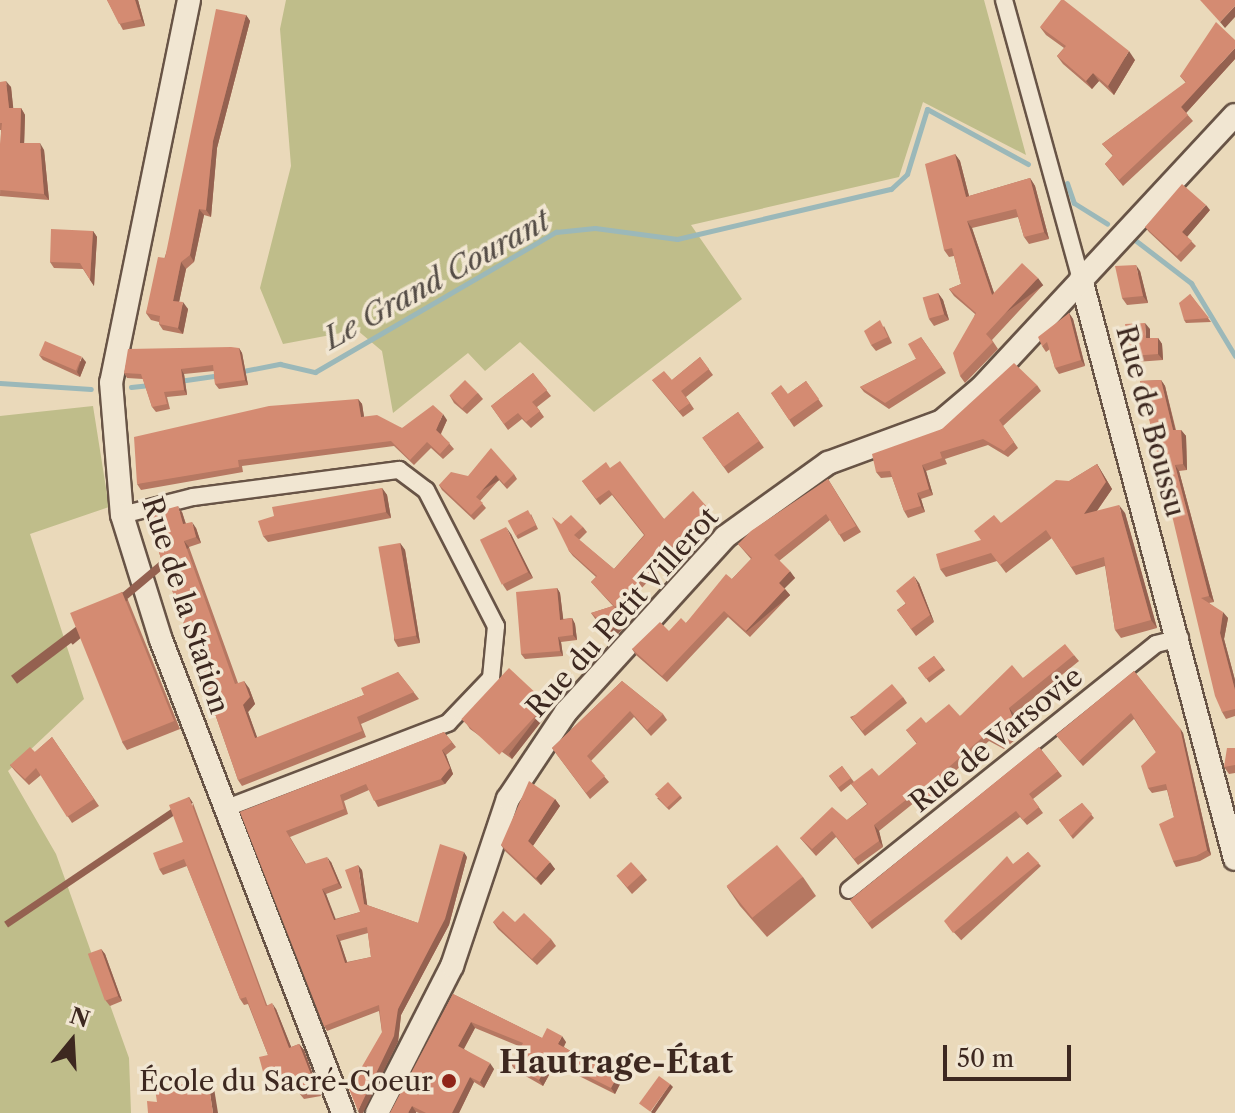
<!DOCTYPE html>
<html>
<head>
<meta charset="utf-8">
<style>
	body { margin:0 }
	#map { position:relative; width:1235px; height:1113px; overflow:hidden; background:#ead9ba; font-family:"Libre Caslon Text",serif }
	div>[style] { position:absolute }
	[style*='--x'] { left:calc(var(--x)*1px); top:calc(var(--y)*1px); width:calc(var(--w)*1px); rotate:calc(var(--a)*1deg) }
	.green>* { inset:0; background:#bfbd8a }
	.stream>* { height:5px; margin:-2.5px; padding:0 2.5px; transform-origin:2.5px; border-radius:2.5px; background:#9bb8b9 }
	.roads { filter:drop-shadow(2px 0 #685446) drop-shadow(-2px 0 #685446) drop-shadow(0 2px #685446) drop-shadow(0 -2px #685446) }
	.street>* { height:16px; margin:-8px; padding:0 8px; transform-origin:8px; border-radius:8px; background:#f1e6d2 }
	.secondary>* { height:22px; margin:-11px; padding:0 11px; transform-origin:11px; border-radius:11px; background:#f1e6d2 }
	.wall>* { inset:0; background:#b67862; transform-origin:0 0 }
	.shaded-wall>* { inset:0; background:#946150; transform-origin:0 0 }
	.building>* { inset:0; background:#d48b72; transform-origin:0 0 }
	.dots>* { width:22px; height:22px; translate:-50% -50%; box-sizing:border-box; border:4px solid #f1e6d2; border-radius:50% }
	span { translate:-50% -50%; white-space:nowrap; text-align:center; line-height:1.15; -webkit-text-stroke:7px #f1e6d2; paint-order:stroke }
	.street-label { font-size:28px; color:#3d2820 }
	.poi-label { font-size:28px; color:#3d2820 }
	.right { translate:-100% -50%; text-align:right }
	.water-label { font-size:30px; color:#544c46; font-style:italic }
	.quarter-label { font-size:32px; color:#3d2820; font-weight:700 }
	.north { position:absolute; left:32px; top:1001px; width:80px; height:80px; -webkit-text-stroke:6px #f1e6d2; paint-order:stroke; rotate:18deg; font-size:22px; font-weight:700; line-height:32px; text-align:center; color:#3d2820 }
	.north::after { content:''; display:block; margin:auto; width:28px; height:36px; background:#3d2820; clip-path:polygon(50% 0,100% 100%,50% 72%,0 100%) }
	.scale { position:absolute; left:943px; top:1045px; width:128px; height:36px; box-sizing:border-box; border:4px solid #3d2820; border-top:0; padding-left:10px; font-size:24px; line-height:28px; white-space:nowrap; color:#3d2820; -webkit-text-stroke:6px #f1e6d2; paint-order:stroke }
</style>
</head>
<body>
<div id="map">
	<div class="green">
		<i style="clip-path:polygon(286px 0,984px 0,1026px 155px,923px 102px,899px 177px,691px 225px,742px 299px,594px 412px,520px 342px,485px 371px,468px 353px,393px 413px,382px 351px,357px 330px,283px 344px,260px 288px,291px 166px,280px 29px)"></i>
		<i style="clip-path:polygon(93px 406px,109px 507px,30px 534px,84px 699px,8px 771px,56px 854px,129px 1058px,131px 1113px,0 1113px,0 416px)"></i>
	</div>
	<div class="stream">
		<i style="--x:1067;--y:183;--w:21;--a:71"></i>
		<i style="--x:1074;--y:203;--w:39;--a:32"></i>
		<i style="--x:1135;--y:240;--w:71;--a:37.5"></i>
		<i style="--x:1191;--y:283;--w:85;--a:58.9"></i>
		<i style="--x:243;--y:371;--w:38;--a:-11"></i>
		<i style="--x:280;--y:364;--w:36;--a:13"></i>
		<i style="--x:315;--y:372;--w:279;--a:-30.2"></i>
		<i style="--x:556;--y:232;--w:39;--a:-6"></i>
		<i style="--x:595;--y:228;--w:83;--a:7.6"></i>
		<i style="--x:677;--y:239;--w:220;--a:-13.2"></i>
		<i style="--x:891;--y:189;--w:22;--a:-43"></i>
		<i style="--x:907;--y:174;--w:68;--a:-72.9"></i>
		<i style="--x:927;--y:109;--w:115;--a:28.6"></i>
		<i style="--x:179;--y:381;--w:42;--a:-8.1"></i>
		<i style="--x:0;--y:383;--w:91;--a:3.8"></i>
		<i style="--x:131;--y:387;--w:19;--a:-6"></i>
	</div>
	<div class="roads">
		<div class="street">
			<i style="--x:1004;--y:0;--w:289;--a:74.6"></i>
			<i style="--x:122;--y:515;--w:73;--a:-14.2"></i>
			<i style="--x:193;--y:497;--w:208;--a:-7.5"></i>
			<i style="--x:399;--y:470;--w:34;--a:37"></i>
			<i style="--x:426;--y:490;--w:153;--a:62.8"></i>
			<i style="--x:496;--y:626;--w:52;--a:95.5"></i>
			<i style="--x:491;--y:678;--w:62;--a:133.7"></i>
			<i style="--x:448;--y:723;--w:240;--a:159"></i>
			<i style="--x:849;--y:890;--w:393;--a:-38.7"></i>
			<i style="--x:1156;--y:644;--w:25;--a:-14"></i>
		</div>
		<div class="secondary">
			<i style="--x:189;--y:0;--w:390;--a:101.5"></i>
			<i style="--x:111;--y:382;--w:133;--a:85.3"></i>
			<i style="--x:122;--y:515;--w:131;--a:72.7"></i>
			<i style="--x:161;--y:640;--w:507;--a:68.95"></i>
			<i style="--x:1081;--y:279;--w:600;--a:75.13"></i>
			<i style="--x:377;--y:1113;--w:165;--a:-63"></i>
			<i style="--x:452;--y:966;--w:176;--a:-71.5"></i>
			<i style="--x:508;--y:799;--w:105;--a:-56.3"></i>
			<i style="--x:566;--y:712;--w:236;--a:-47.7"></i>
			<i style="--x:725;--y:537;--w:127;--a:-35.7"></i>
			<i style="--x:828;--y:463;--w:121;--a:-20.2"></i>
			<i style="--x:942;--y:421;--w:52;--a:-40.4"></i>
			<i style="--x:982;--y:387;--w:371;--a:-47.1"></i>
		</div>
	</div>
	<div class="wall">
		<i style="clip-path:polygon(107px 0,138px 0,145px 26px,123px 30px)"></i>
		<i style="clip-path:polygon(246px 15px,250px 21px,217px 148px,211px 217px,204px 215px,194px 262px,186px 269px,179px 302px,188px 309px,183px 334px,163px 330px,159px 324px,159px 322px,151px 320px,146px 313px)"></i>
		<i style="clip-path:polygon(1040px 27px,1135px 60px,1114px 95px,1099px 81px,1092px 89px,1063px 64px,1057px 56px,1064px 48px,1046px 35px)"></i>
		<i style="clip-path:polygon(1235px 59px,1186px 113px,1193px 121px,1123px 186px,1105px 164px,1113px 156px,1102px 144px,1186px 83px,1180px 76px)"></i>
		<i style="clip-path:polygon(0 82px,11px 87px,13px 108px,21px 108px,25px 115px,24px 143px,44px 150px,49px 200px,0 196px,1px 130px,0 130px)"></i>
		<i style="clip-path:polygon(955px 154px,960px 161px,969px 196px,1030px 178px,1035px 186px,1049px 239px,1029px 244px,1024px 237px,1018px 217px,972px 228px,994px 293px,1043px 285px,992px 340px,998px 349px,965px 383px,960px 376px,975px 314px,954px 296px,949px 289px,961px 284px,954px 256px,949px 257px,944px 250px)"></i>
		<i style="clip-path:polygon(1210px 210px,1187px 237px,1196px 246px,1181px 262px,1149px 232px,1145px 227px)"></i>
		<i style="clip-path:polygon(93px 231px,97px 237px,94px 286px,83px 269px,54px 268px,50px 262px)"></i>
		<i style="clip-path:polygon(1140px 271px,1148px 303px,1127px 305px,1122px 298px)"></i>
		<i style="clip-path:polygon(938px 293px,943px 300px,949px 320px,934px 326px,929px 319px)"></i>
		<i style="clip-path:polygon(1190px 294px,1211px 322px,1186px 323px,1184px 320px)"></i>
		<i style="clip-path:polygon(1069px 313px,1073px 319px,1085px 366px,1059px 374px,1055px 368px,1050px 349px,1046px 352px,1042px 346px)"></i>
		<i style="clip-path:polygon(884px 326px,892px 343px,876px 351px,871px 345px)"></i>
		<i style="clip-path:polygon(1150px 329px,1150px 338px,1158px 338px,1162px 344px,1163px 360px,1136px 362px,1132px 356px)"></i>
		<i style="clip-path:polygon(921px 337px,946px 373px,889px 409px,864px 392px,860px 387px,916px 359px)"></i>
		<i style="clip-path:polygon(239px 348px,242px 353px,248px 385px,219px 389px,215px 384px,214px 371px,184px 374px,187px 395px,167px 397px,170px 409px,156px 412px,152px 407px,143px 379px,127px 378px,124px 373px)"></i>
		<i style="clip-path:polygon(39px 355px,86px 362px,80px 377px,43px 360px)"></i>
		<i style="clip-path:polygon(700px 357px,713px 375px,686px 397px,694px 409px,683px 417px,652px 380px,672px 380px)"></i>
		<i style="clip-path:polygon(533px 373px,551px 396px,537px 407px,544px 417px,531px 428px,522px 419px,508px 430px,491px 406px)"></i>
		<i style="clip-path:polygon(1161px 380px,1165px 386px,1176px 430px,1181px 430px,1186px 436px,1187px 470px,1179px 471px,1214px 602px,1209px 603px,1228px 618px,1224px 639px,1235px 680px,1235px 716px,1226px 719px,1222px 712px,1140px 381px)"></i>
		<i style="clip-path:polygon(806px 381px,823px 406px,794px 427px,771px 393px,788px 394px)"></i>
		<i style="clip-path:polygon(1037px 385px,1041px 391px,1003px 426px,1018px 448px,1008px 457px,988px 445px,945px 459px,947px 464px,926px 471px,933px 495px,921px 499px,925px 512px,908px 518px,904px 511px,892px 477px,881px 478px,876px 472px,942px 429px)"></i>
		<i style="clip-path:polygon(478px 393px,483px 399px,467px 414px,454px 403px,450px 396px)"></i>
		<i style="clip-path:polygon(358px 399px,362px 404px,364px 417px,402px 428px,447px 420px,441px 434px,454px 449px,443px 459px,431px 448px,414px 465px,394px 446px,242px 466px,243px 472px,141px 490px,137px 484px)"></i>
		<i style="left:738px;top:412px;width:44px;height:44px;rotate:54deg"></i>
		<i style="clip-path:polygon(1097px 464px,1112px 489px,1097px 511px,1125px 513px,1157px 628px,1121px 638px,1115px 630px,1105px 566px,1076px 575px,1052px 538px,1006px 573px,997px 561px,946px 577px,940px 569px,981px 541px,1001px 523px)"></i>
		<i style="clip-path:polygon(610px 468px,664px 519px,712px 514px,619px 612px,628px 623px,615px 637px,596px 620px,591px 613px,613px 606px,591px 582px,596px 577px,573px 556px,569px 551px,561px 524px,583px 527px,587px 532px,579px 540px,614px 569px,644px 535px,612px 495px,600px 505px,582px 481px)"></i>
		<i style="clip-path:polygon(514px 474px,517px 479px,507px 489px,499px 480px,480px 501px,486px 508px,474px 520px,442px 490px,439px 485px,468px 476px)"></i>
		<i style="clip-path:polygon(828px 479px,861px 532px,844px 542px,830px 520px,779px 561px,795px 578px,784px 588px,790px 595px,750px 637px,728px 617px,667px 682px,636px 655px,632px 649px,686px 623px,732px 579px,751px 559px,738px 544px)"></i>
		<i style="clip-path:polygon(382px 488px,387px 495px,391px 518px,268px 542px,263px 536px)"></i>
		<i style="clip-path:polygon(182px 512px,186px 524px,196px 528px,201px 543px,189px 547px,238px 683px,249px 688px,255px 704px,248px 712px,257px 738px,364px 695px,398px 672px,419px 699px,361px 724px,366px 737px,242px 786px,238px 780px,146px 515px)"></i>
		<i style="clip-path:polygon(531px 514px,538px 529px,518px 539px,516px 536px)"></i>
		<i style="clip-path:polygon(511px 534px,533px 578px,507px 591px,503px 585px)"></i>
		<i style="clip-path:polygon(400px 543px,405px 550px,420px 643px,398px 647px,394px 640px)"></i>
		<i style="clip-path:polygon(919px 583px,934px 622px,916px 636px,897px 610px,905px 604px)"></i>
		<i style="clip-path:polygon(557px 588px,560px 593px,563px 619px,572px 618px,575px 624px,577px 640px,561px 642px,563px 656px,525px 659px,521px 654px)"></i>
		<i style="clip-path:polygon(122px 592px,128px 600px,180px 729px,127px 750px,122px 742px)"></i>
		<i style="clip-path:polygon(1074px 655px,1079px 661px,1014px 714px,1021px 735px,1004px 749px,989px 741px,945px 780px,952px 790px,935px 805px,920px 798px,879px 831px,883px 847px,858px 865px,836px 837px,816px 856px,800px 838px,847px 820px,867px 804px,851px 784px,841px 792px,829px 776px,842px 766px,854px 782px,879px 776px,917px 744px,906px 730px,926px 723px,960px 716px,1023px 678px)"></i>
		<i style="left:934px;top:656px;width:18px;height:20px;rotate:52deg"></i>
		<i style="clip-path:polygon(1134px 671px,1183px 733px,1211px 855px,1200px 861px,1176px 867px,1173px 861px,1174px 817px,1167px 790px,1152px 793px,1148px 788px,1156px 752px,1134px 719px,1083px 766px,1056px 735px)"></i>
		<i style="clip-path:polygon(622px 681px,663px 714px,667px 720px,651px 736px,634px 717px,591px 761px,609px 782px,590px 799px,552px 748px)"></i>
		<i style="clip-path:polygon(903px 697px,907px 703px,865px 736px,850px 717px)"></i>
		<i style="clip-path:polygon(551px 709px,512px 759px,470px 729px,466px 723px)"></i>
		<i style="clip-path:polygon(evenodd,444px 732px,456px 747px,446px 755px,453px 774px,445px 784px,378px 807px,369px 790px,344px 801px,348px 814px,290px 837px,306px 864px,331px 862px,342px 888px,326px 894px,335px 919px,360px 912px,362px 870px,367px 905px,418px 923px,467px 857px,449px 925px,401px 1015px,398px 1042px,382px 1032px,379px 1011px,327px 1031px,324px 1026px,240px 812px,444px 732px,368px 933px,371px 957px,347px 962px,340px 941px,368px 933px)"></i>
		<i style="clip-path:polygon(52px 737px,99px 806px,72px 823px,41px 775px,29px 785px,15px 771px,10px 765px,35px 752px)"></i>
		<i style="clip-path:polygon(1039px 747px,1062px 776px,1033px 799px,1043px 813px,1027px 825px,1020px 817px,872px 929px,850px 900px)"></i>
		<i style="clip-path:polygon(1235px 748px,1235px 773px,1229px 774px,1224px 767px)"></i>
		<i style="clip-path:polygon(680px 795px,682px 798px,669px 810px,657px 798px)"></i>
		<i style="clip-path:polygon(555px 799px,560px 806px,533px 846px,555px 869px,541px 885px,505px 851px,501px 845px)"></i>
		<i style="clip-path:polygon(193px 803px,267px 1005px,276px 1009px,291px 1047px,299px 1044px,304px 1050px,321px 1096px,304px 1099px,299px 1093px,299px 1089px,292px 1089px,287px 1082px,269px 1085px,265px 1079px,268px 1055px,248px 1004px,244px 1005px,240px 999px,187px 866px,163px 875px,159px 869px,183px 842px)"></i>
		<i style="clip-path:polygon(1082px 803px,1094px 818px,1073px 839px,1059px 820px)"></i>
		<i style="left:1028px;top:852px;width:19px;height:109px;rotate:47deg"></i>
		<i style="clip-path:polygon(642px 874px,647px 880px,632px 894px,617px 876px)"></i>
		<i style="clip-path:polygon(803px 877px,816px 896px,767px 937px,740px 906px,727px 887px)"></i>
		<i style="clip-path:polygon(493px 922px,515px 922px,551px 939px,556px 946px,537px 965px,498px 929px)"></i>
		<i style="clip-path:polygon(101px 949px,105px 954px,122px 1001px,110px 1006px,106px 1001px)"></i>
		<i style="clip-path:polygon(453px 994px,542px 1038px,566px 1042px,564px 1047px,621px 1082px,615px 1094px,555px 1064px,543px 1086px,515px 1070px,511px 1064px,521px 1047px,475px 1028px,464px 1049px,494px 1069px,484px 1088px,474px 1082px,459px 1113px,419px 1113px,416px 1112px,390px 1113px)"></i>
	</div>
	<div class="shaded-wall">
		<i style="clip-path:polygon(135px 0,138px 0,145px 26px,141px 19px)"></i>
		<i style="clip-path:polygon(1235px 6px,1235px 17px,1225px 28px,1220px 22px)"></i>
		<i style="clip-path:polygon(246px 15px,250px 21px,217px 148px,211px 217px,206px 210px,213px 141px)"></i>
		<i style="clip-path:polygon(1235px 48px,1235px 59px,1186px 113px,1181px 107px)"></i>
		<i style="clip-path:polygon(1129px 51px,1135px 60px,1114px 95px,1108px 86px)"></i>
		<i style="clip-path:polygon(1093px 73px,1099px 81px,1092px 89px,1086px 81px)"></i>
		<i style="clip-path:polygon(6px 81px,11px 87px,14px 115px,9px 108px)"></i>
		<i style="clip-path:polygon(21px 108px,25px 115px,24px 149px,20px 143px)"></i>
		<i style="clip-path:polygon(40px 143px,44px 150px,49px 200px,44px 194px)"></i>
		<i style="clip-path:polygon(955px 154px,960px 161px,971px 204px,966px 197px)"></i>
		<i style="clip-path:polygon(1030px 178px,1035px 186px,1049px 239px,1044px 232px)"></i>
		<i style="clip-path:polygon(1206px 205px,1210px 210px,1186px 238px,1182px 232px)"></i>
		<i style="clip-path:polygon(199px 209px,204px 215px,194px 262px,190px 255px)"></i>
		<i style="clip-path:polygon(967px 221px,972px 228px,997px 302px,992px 295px)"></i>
		<i style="clip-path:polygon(93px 231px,97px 237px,94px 286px,90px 280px)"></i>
		<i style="clip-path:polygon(181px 262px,186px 269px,178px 307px,173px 301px)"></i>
		<i style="clip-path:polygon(1136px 265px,1140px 271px,1148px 303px,1143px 296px)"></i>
		<i style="left:1038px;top:278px;width:9px;height:76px;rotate:54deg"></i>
		<i style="clip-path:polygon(938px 293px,943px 300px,949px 320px,944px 314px)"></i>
		<i style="clip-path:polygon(183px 302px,188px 309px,183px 334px,178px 328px)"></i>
		<i style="clip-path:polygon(1069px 313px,1073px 319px,1085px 366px,1081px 360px)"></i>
		<i style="clip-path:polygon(1145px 323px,1150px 329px,1150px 344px,1146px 338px)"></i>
		<i style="clip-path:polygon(1158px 338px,1162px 344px,1163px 360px,1158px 354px)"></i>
		<i style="clip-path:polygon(239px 348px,242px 353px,248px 385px,245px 380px)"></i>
		<i style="clip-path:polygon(82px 357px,86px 362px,80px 377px,77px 372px)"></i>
		<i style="clip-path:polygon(181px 369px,184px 374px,187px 395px,184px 390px)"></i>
		<i style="clip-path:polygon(1161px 380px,1165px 386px,1177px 437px,1173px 430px)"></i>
		<i style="clip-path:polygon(358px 399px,362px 404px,365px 423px,361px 417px)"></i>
		<i style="clip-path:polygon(443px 414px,447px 420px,440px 435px,436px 430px)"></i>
		<i style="clip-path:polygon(1181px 430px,1186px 436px,1187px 470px,1183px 464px)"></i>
		<i style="clip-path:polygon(1097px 464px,1112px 489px,1089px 522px,1084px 514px)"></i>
		<i style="clip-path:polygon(922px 465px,926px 471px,933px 495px,929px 489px)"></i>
		<i style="clip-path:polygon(1175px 465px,1179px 471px,1214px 602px,1209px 596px)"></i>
		<i style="left:496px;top:475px;width:6px;height:30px;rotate:59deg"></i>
		<i style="clip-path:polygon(382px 488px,387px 495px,391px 518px,386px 512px)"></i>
		<i style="clip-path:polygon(917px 493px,921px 499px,925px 512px,921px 506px)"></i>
		<i style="clip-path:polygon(1119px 505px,1125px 513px,1157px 628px,1151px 620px)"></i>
		<i style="clip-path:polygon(178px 506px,182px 512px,188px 531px,183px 524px)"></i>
		<i style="left:708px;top:508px;width:7px;height:136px;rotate:56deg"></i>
		<i style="clip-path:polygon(192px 522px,196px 528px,201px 543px,196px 537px)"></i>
		<i style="clip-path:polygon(506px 527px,511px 534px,533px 578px,528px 572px)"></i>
		<i style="left:184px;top:541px;width:8px;height:152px;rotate:50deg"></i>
		<i style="clip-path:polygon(400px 543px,405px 550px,420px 643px,416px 636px)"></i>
		<i style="clip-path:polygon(790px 571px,795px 578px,783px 590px,779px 583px)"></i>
		<i style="clip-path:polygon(914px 576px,919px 583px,934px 622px,930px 615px)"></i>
		<i style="clip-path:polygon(557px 588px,560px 593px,564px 625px,560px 620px)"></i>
		<i style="left:785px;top:589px;width:8px;height:57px;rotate:50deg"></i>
		<i style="left:122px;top:592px;width:10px;height:139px;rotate:53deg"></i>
		<i style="clip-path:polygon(1223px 612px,1228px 618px,1224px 639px,1235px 680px,1235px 690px,1220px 633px)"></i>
		<i style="clip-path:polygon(623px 616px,628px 623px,615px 637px,611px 630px)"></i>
		<i style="clip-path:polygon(572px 618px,575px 624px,577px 640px,573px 635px)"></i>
		<i style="clip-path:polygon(558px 637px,561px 642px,563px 656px,560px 651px)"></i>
		<i style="clip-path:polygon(244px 681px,249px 688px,255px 704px,248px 712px,260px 745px,255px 738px,243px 705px)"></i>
		<i style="clip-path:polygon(547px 704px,551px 709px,512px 759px,509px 754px)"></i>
		<i style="clip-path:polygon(1009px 708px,1014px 714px,1021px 735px,1017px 729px)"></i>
		<i style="clip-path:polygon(1180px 728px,1183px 733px,1211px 855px,1207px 850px)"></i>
		<i style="clip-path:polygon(442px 750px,446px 755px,453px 774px,445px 784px,441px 779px)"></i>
		<i style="left:189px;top:797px;width:7px;height:223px;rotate:56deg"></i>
		<i style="clip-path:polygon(555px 799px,560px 806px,532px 847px,528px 841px)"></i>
		<i style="clip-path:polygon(874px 825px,879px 831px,883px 847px,879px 841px)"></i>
		<i style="clip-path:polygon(464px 852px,467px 857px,449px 925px,401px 1015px,398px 1042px,363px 1113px,359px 1113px,358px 1111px,398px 1009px)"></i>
		<i style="clip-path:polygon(327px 857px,331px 862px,342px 888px,338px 883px)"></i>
		<i style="clip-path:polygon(550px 862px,555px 869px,541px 885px,536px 878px)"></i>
		<i style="clip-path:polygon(358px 865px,362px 870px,368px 910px,364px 904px)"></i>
		<i style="clip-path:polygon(322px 889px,326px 894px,338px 925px,334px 920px)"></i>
		<i style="clip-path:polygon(336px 935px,340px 941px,349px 968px,345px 963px)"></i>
		<i style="clip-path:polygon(101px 949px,105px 954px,122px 1001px,118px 996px)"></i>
		<i style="clip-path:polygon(272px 1003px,276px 1009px,294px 1054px,289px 1048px)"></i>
		<i style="clip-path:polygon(471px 1022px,475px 1028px,462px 1052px,458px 1046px)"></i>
		<i style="clip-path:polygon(562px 1036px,566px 1042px,562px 1049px,558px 1044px)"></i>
		<i style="clip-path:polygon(299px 1044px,304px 1050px,321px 1096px,317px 1090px)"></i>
		<i style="clip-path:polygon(551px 1058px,555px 1064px,543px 1086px,539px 1080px)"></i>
		<i style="clip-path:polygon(490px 1063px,494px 1069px,484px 1088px,480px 1082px)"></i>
		<i style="clip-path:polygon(470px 1077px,474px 1082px,459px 1113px,452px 1113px)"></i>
		<i style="clip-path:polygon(617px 1077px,621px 1082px,615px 1094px,611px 1088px)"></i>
		<i style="clip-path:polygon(208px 1080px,214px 1088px,218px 1113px,213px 1113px)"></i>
		<i style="clip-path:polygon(670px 1084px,673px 1087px,655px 1113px,652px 1113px,651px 1112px)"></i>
		<i style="clip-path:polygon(412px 1106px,416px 1112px,416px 1113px,408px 1113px)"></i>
	</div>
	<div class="building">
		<i style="clip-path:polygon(107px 0,135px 0,141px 19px,119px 24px)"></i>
		<i style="clip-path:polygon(1061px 0,1064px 0,1129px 51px,1108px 86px,1093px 73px,1086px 81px,1057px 56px,1066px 46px,1040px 27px)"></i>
		<i style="clip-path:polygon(1200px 0,1235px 0,1235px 6px,1220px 22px)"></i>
		<i style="clip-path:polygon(216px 9px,246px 15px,213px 141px,206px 210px,199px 209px,190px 255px,181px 262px,173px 301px,183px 302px,178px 328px,159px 324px,160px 316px,146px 313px,158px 257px,165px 258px)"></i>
		<i style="clip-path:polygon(1216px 22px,1235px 40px,1235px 48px,1181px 107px,1188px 115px,1119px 180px,1105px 164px,1113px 155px,1102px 144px,1186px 82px,1180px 76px)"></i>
		<i style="clip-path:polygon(6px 81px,9px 108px,21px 108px,20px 143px,40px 143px,44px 194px,0 190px,0 144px,2px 123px,0 123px,0 82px)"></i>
		<i style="clip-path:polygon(955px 154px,966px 197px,1030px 178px,1044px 232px,1024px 237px,1016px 209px,967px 221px,992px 295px,1022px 263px,1038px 278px,986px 334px,993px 342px,960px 376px,953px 353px,976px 313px,949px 289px,961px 284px,952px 248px,944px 250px,925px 164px)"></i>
		<i style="clip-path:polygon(1182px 184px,1206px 205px,1182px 232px,1192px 241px,1177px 256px,1145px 227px)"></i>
		<i style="clip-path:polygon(51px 229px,93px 231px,90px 280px,80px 263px,50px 262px)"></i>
		<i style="clip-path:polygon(1136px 265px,1143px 296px,1122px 298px,1115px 266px)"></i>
		<i style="left:938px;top:293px;width:22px;height:16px;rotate:74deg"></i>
		<i style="clip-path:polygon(1190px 294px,1209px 318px,1184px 320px,1179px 303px)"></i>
		<i style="clip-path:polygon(1069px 313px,1081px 360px,1055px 368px,1047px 342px,1042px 346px,1038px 337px)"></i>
		<i style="clip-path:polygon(880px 320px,888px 337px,871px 345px,864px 331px)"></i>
		<i style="clip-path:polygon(1145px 323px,1146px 338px,1158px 338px,1158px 354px,1132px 356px,1125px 324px)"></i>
		<i style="clip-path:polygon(921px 337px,942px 367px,885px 403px,860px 387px,916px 359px,908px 344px)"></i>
		<i style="left:45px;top:341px;width:40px;height:15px;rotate:23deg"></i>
		<i style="clip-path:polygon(231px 347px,239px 348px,245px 380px,215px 384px,213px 365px,181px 369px,184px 390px,164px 392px,167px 404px,152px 407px,141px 374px,124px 373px,128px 349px)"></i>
		<i style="clip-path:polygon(700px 357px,709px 369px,681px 391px,690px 403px,679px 411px,652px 380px,664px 371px,672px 380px)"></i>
		<i style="clip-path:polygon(1014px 363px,1037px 385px,999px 420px,1014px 442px,1004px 451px,983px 439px,940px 452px,942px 458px,922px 465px,929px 489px,917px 493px,921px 506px,904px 511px,890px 471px,876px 472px,872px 454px,942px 429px)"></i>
		<i style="clip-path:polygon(533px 373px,547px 390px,532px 402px,540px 411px,526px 422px,518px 413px,504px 424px,491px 406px)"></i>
		<i style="left:465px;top:380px;width:18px;height:22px;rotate:45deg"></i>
		<i style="clip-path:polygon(1161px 380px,1173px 430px,1181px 430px,1183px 464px,1175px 465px,1209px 596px,1201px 598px,1223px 612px,1220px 633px,1235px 690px,1235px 709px,1222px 712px,1215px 696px,1140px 381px)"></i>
		<i style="clip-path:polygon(806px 381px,819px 399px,789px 420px,771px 393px,781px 385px,788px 394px)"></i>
		<i style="clip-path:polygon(358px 399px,361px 417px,377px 415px,402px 428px,433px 405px,443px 414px,436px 430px,450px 443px,440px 454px,427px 442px,410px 460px,391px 441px,238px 460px,239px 467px,137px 484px,134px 437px,269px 406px)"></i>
		<i style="left:738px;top:412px;width:36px;height:44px;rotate:54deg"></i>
		<i style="clip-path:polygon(491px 448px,514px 474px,504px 484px,496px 475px,476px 497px,483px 503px,471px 515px,439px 485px,451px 472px,468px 476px)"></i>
		<i style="clip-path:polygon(620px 461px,664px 519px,693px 491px,708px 508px,615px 607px,591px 582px,597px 576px,569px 551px,552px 517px,561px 524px,571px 515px,583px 527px,574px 535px,614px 569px,645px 535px,609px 490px,596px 499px,582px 481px,606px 462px,610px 468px)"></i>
		<i style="clip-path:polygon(1097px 464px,1106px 482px,1084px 514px,1119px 505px,1151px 620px,1115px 630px,1104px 557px,1071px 567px,1046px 530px,1000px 565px,991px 553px,940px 569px,936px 554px,981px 540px,974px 531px,994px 515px,1001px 523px,1056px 480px,1069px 481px)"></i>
		<i style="clip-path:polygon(828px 479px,856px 526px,839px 535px,826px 514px,774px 555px,790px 571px,779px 583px,785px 589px,746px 631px,724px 611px,662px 676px,632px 649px,660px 622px,669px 631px,681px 618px,686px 623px,726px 574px,732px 579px,752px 558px,738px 544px,751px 531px)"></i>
		<i style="clip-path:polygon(382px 488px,386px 512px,263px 536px,258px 521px,274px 516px,272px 507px)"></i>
		<i style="clip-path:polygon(178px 506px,183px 524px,192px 522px,196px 537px,184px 541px,235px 684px,244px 681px,250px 697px,243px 705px,255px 738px,364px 695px,361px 688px,398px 672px,414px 692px,357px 717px,362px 731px,238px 780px,146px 515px)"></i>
		<i style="left:528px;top:510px;width:17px;height:23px;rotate:62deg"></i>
		<i style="left:506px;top:527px;width:50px;height:29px;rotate:64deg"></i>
		<i style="left:400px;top:543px;width:94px;height:22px;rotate:80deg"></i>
		<i style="clip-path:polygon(914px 576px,930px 615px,911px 629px,897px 610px,906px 604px,896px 591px)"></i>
		<i style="clip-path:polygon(557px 588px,560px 620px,572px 618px,573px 635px,558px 637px,560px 651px,521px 654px,516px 592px)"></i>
		<i style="left:122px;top:592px;width:139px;height:56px;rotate:68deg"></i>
		<i style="clip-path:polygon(613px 606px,623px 616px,611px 630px,591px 613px)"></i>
		<i style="clip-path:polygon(1065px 644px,1074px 655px,1009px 708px,1017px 729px,1000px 743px,985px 735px,940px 775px,948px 784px,931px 799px,916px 792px,874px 825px,879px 841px,854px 859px,832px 831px,812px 849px,800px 838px,832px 807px,847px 820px,868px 804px,851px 784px,872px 768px,879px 776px,917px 743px,906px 730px,921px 717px,926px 723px,949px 704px,960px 716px,1012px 665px,1023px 678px)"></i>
		<i style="left:934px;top:656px;width:14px;height:20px;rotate:54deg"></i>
		<i style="left:509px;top:668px;width:52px;height:70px;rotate:43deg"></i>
		<i style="clip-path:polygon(1134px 671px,1180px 728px,1207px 850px,1196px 856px,1173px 861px,1159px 824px,1174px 817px,1166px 784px,1148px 788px,1141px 766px,1156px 752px,1131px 713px,1079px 761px,1056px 735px)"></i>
		<i style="clip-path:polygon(622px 681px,663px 714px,647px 730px,630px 711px,587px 756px,605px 776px,586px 793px,552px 748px)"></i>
		<i style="left:892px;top:684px;width:17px;height:53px;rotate:50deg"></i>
		<i style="clip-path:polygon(evenodd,444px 732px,452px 742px,442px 750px,450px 768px,441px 779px,374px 801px,366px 784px,340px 795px,344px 809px,286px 831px,305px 864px,327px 857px,338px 883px,322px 889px,334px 920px,360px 912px,345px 870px,358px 865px,364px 904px,418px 923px,440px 844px,464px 852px,445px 919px,398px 1009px,394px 1036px,358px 1111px,349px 1089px,382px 1032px,379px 1005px,324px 1026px,240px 812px,444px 732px,367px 927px,371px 957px,345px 963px,336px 935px,367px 927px)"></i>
		<i style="clip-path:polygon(52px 737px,94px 799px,67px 817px,36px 768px,25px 779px,10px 765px,30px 747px,35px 752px)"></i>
		<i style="clip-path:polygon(1039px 747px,1058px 771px,1029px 794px,1039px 807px,1023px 820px,1016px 811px,868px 923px,850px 900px)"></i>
		<i style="clip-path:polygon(1227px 748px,1235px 748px,1235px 765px,1224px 767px)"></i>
		<i style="left:842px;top:766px;width:15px;height:16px;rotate:53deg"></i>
		<i style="clip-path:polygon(529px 781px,555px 799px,528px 841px,550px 862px,536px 878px,501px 845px)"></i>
		<i style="left:668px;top:782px;width:18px;height:18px;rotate:47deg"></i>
		<i style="clip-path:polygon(189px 797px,266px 1006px,272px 1003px,289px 1048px,299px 1044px,317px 1090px,299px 1093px,298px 1082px,287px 1083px,284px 1076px,265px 1079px,259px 1057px,268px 1055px,246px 997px,240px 999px,184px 859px,159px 869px,153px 853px,183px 842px,169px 805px)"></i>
		<i style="clip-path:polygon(1082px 803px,1092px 814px,1071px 836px,1059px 820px)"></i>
		<i style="left:777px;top:845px;width:41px;height:65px;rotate:51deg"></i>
		<i style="clip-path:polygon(1028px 852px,1039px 863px,953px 933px,944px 921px,1007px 856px,1013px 864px)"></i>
		<i style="left:631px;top:862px;width:16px;height:20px;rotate:47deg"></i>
		<i style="clip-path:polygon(503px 911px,515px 922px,524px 913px,551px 939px,532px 959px,493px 922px)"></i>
		<i style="left:101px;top:949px;width:50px;height:14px;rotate:70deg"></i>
		<i style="clip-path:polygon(453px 994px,542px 1038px,547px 1028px,562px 1036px,558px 1044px,617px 1077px,611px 1088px,551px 1058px,539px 1080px,511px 1064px,523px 1043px,471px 1022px,458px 1046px,490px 1063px,480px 1082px,470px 1077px,452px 1113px,426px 1113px,412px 1106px,408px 1113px,390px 1113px)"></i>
		<i style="left:659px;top:1076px;width:14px;height:34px;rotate:36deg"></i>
		<i style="clip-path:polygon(208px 1080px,213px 1113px,148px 1113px,147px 1101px,157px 1102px,155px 1089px)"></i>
	</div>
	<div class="dots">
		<i style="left:449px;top:1081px;background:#8f2418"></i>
	</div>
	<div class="street-label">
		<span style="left:1151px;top:421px;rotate:75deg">Rue de Boussu</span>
		<span style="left:186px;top:605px;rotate:72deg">Rue de la Station</span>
		<span style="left:622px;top:612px;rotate:-48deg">Rue du Petit Villerot</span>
		<span style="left:996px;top:739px;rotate:-39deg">Rue de Varsovie</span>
	</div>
	<div class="poi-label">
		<span class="right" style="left:433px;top:1081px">École du Sacré-Coeur</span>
	</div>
	<div class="water-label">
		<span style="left:437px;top:280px;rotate:-29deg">Le Grand Courant</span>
	</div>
	<div class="quarter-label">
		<span style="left:616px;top:1062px">Hautrage-État</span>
	</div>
	<div class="north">N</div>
	<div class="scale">50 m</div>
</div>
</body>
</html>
